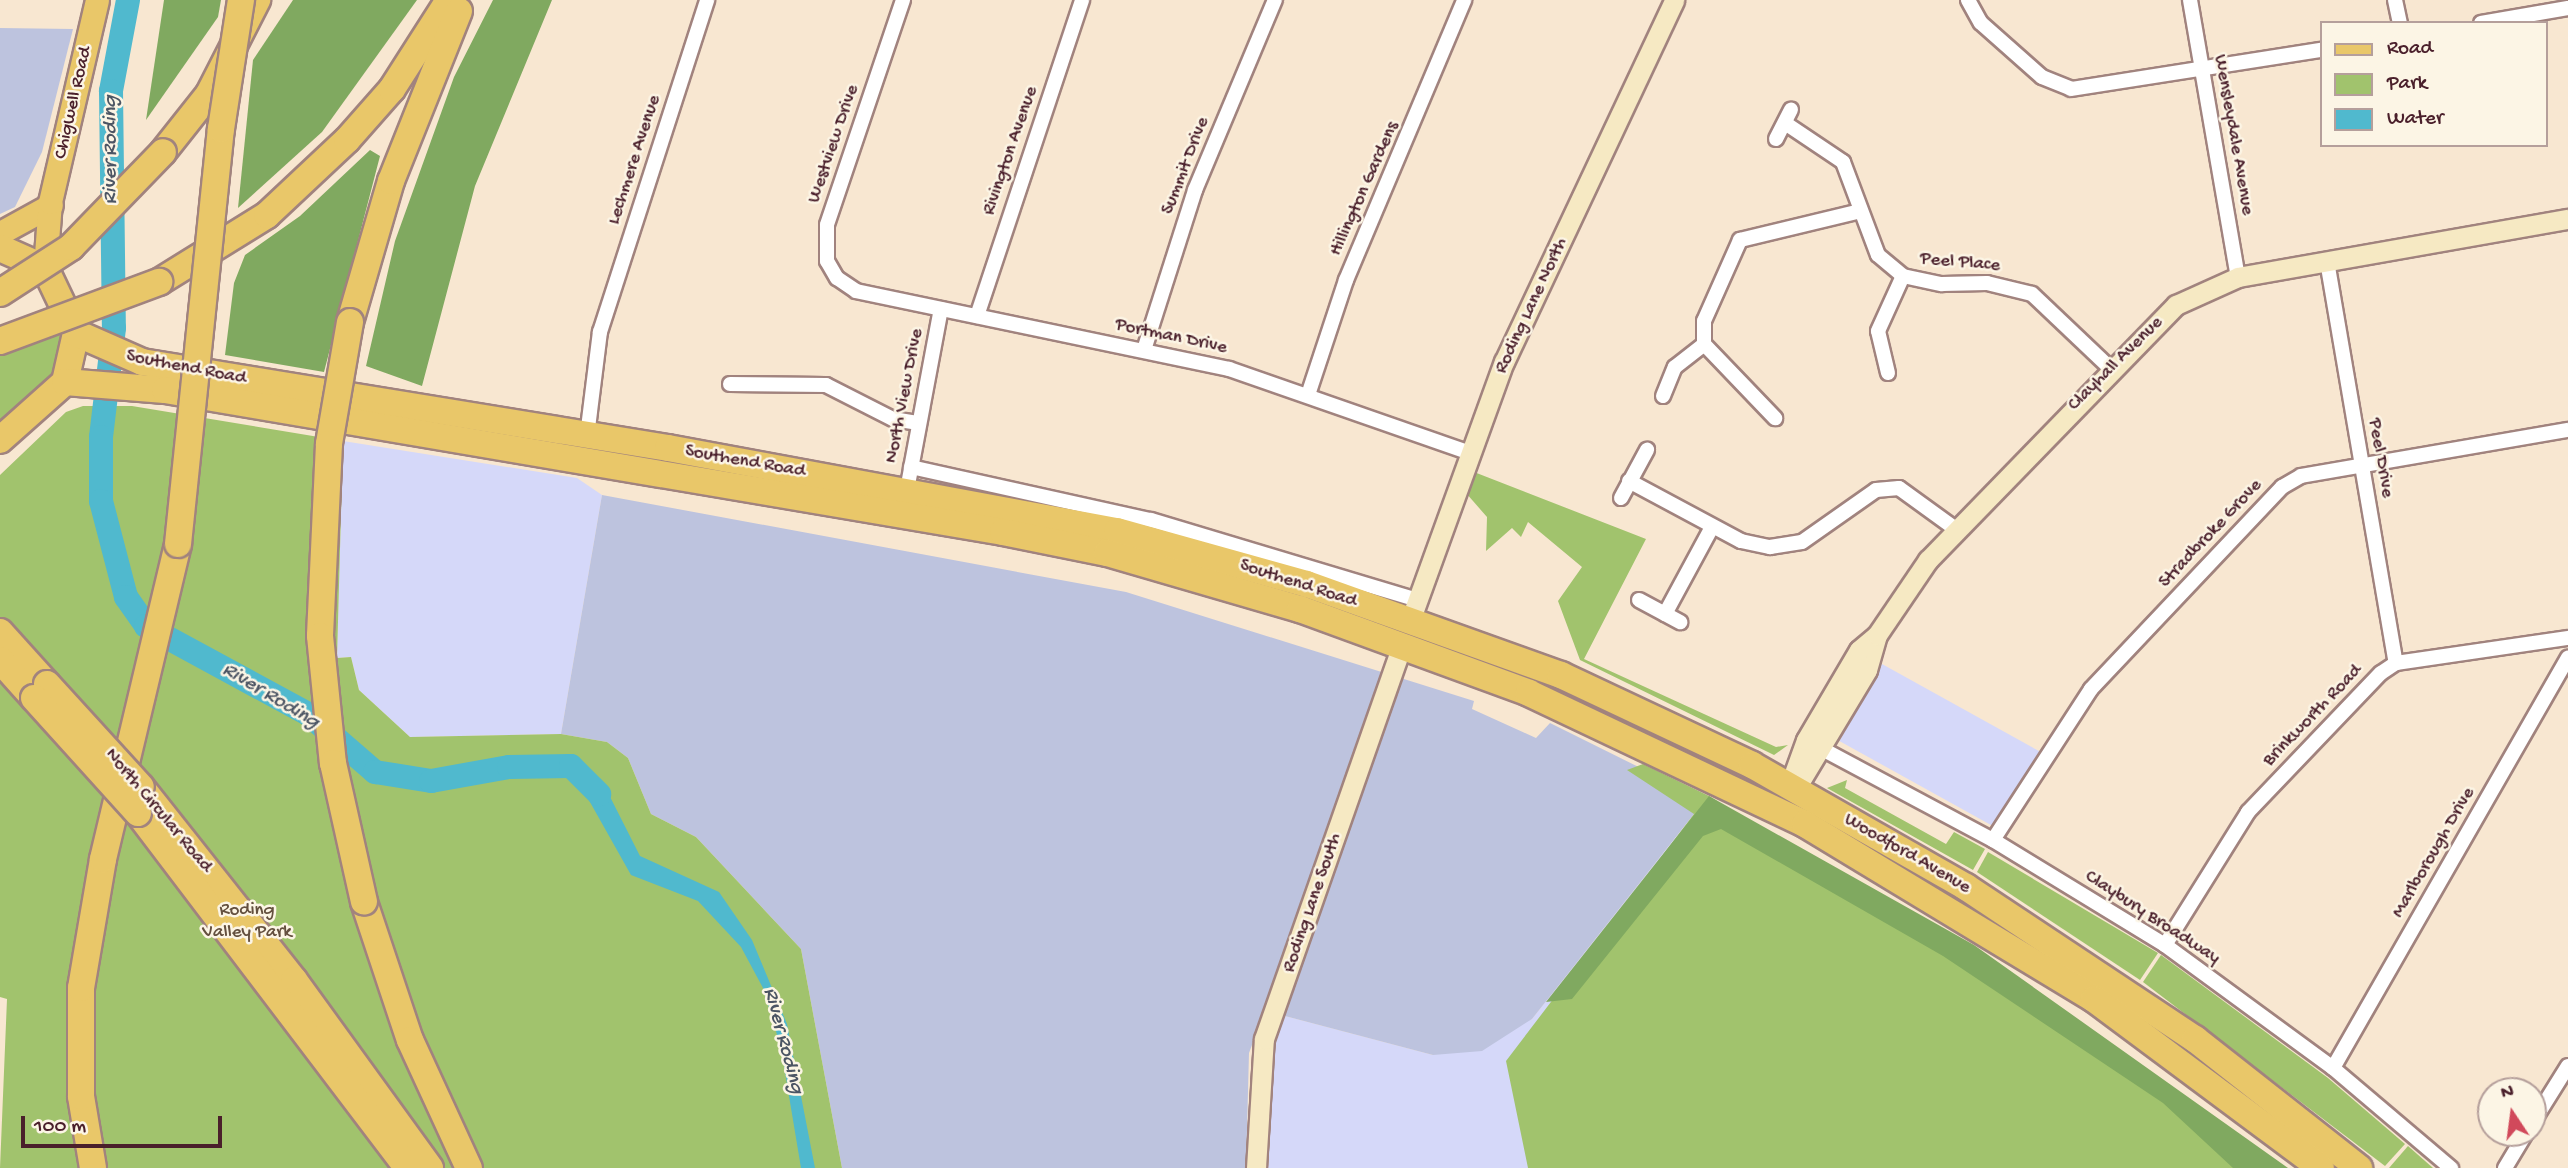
<!DOCTYPE html>
<html>
<head>
<meta charset="utf-8">
<style>
	body { margin:0 }
	#map { position:relative; width:2568px; height:1168px; overflow:hidden; background:#f8e7d1; font-family:"Gochi Hand",sans-serif }
	div>[style] { position:absolute }
	[style*='--x'] { left:calc(var(--x)*1px); top:calc(var(--y)*1px); width:calc(var(--w)*1px); rotate:calc(var(--a)*1deg) }
	.built>* { inset:0; background:#d5d8f9; transform-origin:0 0 }
	.industrial>* { inset:0; background:#bdc3de }
	.green>* { inset:0; background:#a1c36d }
	.forest>* { inset:0; background:#80a960 }
	.water>* { inset:0; background:#50b9ce }
	.river>* { height:24px; margin:-12px; padding:0 12px; transform-origin:12px; border-radius:12px; background:#50b9ce }
	.roads { filter:drop-shadow(2px 0 #a1837e) drop-shadow(-2px 0 #a1837e) drop-shadow(0 2px #a1837e) drop-shadow(0 -2px #a1837e) }
	.street>* { height:14px; margin:-7px; padding:0 7px; transform-origin:7px; border-radius:7px; background:#fff }
	.secondary>* { height:19px; margin:-9.5px; padding:0 9.5px; transform-origin:9.5px; border-radius:9.5px; background:#f6e9c3 }
	.primary>* { height:23px; margin:-11.5px; padding:0 11.5px; transform-origin:11.5px; border-radius:11.5px; background:#e9c769 }
	.highway>* { height:26px; margin:-13px; padding:0 13px; transform-origin:13px; border-radius:13px; background:#e9c769 }
	.bridges { filter:drop-shadow(2px 0 #a1837e) drop-shadow(-2px 0 #a1837e) drop-shadow(0 2px #a1837e) drop-shadow(0 -2px #a1837e) }
	.highway-bridge>* { height:26px; margin:-13px; padding:0 13px; transform-origin:13px; border-radius:13px; background:#e9c769 }
	span { translate:-50% -50%; white-space:nowrap; text-align:center; line-height:1.15; -webkit-text-stroke:5px #fcf5e5; paint-order:stroke }
	.street-label { font-size:19px; color:#4a1f2b }
	.park-label { font-size:19px; color:#64503f }
	.water-label { font-size:21px; color:#4c5564; font-style:italic }
	.legend { position:absolute; left:2320px; top:21px; width:228px; height:126px; box-sizing:border-box; background:#fcf5e5; border:2px solid #b59f9b; margin:0; padding:9px 12px; list-style:none; font-size:21px; color:#4a1f2b }
	.legend li { display:flex; align-items:center; gap:14px; height:35px }
	.legend b { width:35px; border:2px solid #b59f9b }
	.north { position:absolute; left:2477px; top:1077px; width:70px; height:70px; box-sizing:border-box; background:#fcf5e5; border:2px solid #b59f9b; border-radius:50%; rotate:347deg; font-size:19px; font-weight:700; line-height:28px; text-align:center; color:#4a1f2b }
	.north::after { content:''; display:block; margin:auto; width:24px; height:32px; background:#d1495b; clip-path:polygon(50% 0,100% 100%,50% 72%,0 100%) }
	.scale { position:absolute; left:21px; top:1116px; width:201px; height:32px; box-sizing:border-box; border:4px solid #4a1f2b; border-top:0; padding-left:9px; font-size:21px; line-height:24px; white-space:nowrap; color:#4a1f2b; -webkit-text-stroke:5px #fcf5e5; paint-order:stroke }
</style>
</head>
<body>
<div id="map">
	<div class="built">
		<i style="clip-path:polygon(343px 441px,577px 478px,602px 495px,561px 734px,410px 737px,359px 690px,351px 657px,337px 658px)"></i>
		<i style="left:1882px;top:664px;width:180px;height:88px;rotate:29deg"></i>
		<i style="clip-path:polygon(1705px 800px,2251px 1168px,1268px 1168px,1274px 1044px,1285px 1016px,1433px 1055px,1532px 1019px)"></i>
	</div>
	<div class="industrial">
		<i style="clip-path:polygon(0 28px,73px 29px,42px 152px,15px 207px,0 214px)"></i>
		<i style="clip-path:polygon(602px 495px,1126px 592px,1474px 701px,1472px 709px,1536px 738px,1550px 723px,1705px 800px,1532px 1019px,1482px 1051px,1433px 1055px,1285px 1016px,1267px 1005px,1249px 1053px,1246px 1168px,842px 1168px,801px 949px,696px 837px,651px 814px,628px 758px,607px 742px,561px 734px)"></i>
	</div>
	<div class="green">
		<i style="clip-path:polygon(61px 334px,59px 367px,0 421px,0 353px)"></i>
		<i style="clip-path:polygon(83px 406px,132px 406px,343px 441px,337px 658px,351px 657px,359px 690px,410px 737px,561px 734px,607px 742px,628px 758px,651px 814px,696px 837px,801px 949px,842px 1168px,0 1168px,7px 999px,0 997px,0 475px,66px 412px)"></i>
		<i style="clip-path:polygon(1474px 472px,1646px 539px,1584px 659px,1776px 747px,1788px 745px,1774px 755px,1580px 660px,1558px 601px,1582px 567px,1528px 522px,1521px 537px,1512px 528px,1486px 551px,1487px 517px,1466px 493px)"></i>
		<i style="clip-path:polygon(1643px 764px,1709px 796px,2179px 1107px,2251px 1168px,1528px 1168px,1506px 1061px,1694px 814px,1627px 770px)"></i>
		<i style="clip-path:polygon(1847px 780px,1845px 788px,1946px 844px,1954px 832px,1985px 849px,1973px 870px,1827px 788px)"></i>
		<i style="clip-path:polygon(1988px 852px,2158px 953px,2140px 980px,1977px 872px)"></i>
		<i style="clip-path:polygon(2161px 955px,2328px 1078px,2405px 1144px,2385px 1166px,2143px 982px)"></i>
		<i style="clip-path:polygon(2408px 1146px,2433px 1168px,2389px 1168px)"></i>
	</div>
	<div class="forest">
		<i style="clip-path:polygon(164px 0,221px 0,218px 17px,146px 120px)"></i>
		<i style="clip-path:polygon(293px 0,417px 0,322px 132px,238px 208px,253px 60px)"></i>
		<i style="clip-path:polygon(493px 0,552px 0,475px 186px,422px 386px,366px 366px,395px 241px,454px 77px)"></i>
		<i style="clip-path:polygon(370px 150px,380px 156px,324px 372px,225px 355px,234px 283px,245px 255px,300px 216px)"></i>
		<i style="clip-path:polygon(1709px 796px,1974px 945px,2288px 1168px,2233px 1168px,2163px 1103px,1943px 956px,1721px 829px,1703px 836px,1572px 999px,1546px 1002px)"></i>
	</div>
	<div class="water">
		<i style="clip-path:polygon(576px 758px,602px 781px,640px 856px,719px 892px,752px 940px,787px 1024px,815px 1168px,801px 1168px,781px 1048px,763px 988px,741px 947px,698px 901px,631px 875px,577px 779px)"></i>
	</div>
	<div class="river">
		<i style="--x:128;--y:0;--w:93;--a:100.6"></i>
		<i style="--x:111;--y:91;--w:237;--a:89.3"></i>
		<i style="--x:114;--y:328;--w:110;--a:96.8"></i>
		<i style="--x:101;--y:437;--w:64;--a:90"></i>
		<i style="--x:101;--y:501;--w:99;--a:75.4"></i>
		<i style="--x:126;--y:597;--w:35;--a:55"></i>
		<i style="--x:146;--y:626;--w:184;--a:28.5"></i>
		<i style="--x:308;--y:714;--w:89;--a:40.9"></i>
		<i style="--x:375;--y:772;--w:57;--a:9.1"></i>
		<i style="--x:431;--y:781;--w:79;--a:-10.2"></i>
		<i style="--x:509;--y:767;--w:62;--a:-0.9"></i>
		<i style="--x:571;--y:766;--w:40;--a:45"></i>
	</div>
	<div class="roads">
		<div class="street">
			<i style="--x:903;--y:0;--w:237;--a:108.7"></i>
			<i style="--x:827;--y:225;--w:36;--a:90"></i>
			<i style="--x:827;--y:261;--w:20;--a:60"></i>
			<i style="--x:837;--y:278;--w:23;--a:34"></i>
			<i style="--x:856;--y:291;--w:381;--a:11.8"></i>
			<i style="--x:1229;--y:369;--w:255;--a:19.2"></i>
			<i style="--x:1968;--y:0;--w:26;--a:61"></i>
			<i style="--x:1981;--y:23;--w:81;--a:41.5"></i>
			<i style="--x:2042;--y:77;--w:31;--a:22"></i>
			<i style="--x:2071;--y:89;--w:253;--a:-8.9"></i>
			<i style="--x:2190;--y:0;--w:281;--a:80.2"></i>
			<i style="--x:2395;--y:0;--w:24;--a:78"></i>
			<i style="--x:2481;--y:23;--w:88;--a:-9.8"></i>
			<i style="--x:1785;--y:123;--w:70;--a:33.9"></i>
			<i style="--x:1843;--y:162;--w:99;--a:69.4"></i>
			<i style="--x:1878;--y:255;--w:33;--a:40"></i>
			<i style="--x:1903;--y:276;--w:40;--a:12"></i>
			<i style="--x:1942;--y:284;--w:45;--a:-1.3"></i>
			<i style="--x:1987;--y:283;--w:46;--a:13.7"></i>
			<i style="--x:2032;--y:294;--w:108;--a:43.5"></i>
			<i style="--x:1776;--y:139;--w:33;--a:-63"></i>
			<i style="--x:2327;--y:261;--w:408;--a:80.3"></i>
			<i style="--x:977;--y:316;--w:333;--a:-71.6"></i>
			<i style="--x:1704;--y:344;--w:103;--a:46.2"></i>
			<i style="--x:1144;--y:350;--w:168;--a:-72.3"></i>
			<i style="--x:1195;--y:190;--w:206;--a:-67.2"></i>
			<i style="--x:1888;--y:373;--w:43;--a:-103.4"></i>
			<i style="--x:1878;--y:331;--w:60;--a:-65.6"></i>
			<i style="--x:730;--y:384;--w:96;--a:0.6"></i>
			<i style="--x:826;--y:385;--w:75;--a:26.9"></i>
			<i style="--x:893;--y:419;--w:26;--a:9"></i>
			<i style="--x:1308;--y:395;--w:121;--a:-71.7"></i>
			<i style="--x:1346;--y:280;--w:304;--a:-67.1"></i>
			<i style="--x:1663;--y:396;--w:31;--a:-68"></i>
			<i style="--x:1675;--y:367;--w:37;--a:-38"></i>
			<i style="--x:1704;--y:344;--w:23;--a:-90"></i>
			<i style="--x:1704;--y:321;--w:89;--a:-66"></i>
			<i style="--x:1740;--y:240;--w:124;--a:-13.5"></i>
			<i style="--x:587;--y:436;--w:105;--a:-82.9"></i>
			<i style="--x:600;--y:332;--w:349;--a:-72.1"></i>
			<i style="--x:911;--y:467;--w:246;--a:12.5"></i>
			<i style="--x:1151;--y:520;--w:278;--a:16.7"></i>
			<i style="--x:1629;--y:481;--w:127;--a:28.2"></i>
			<i style="--x:1741;--y:541;--w:30;--a:12"></i>
			<i style="--x:1770;--y:547;--w:32;--a:-9"></i>
			<i style="--x:1802;--y:542;--w:90;--a:-35.1"></i>
			<i style="--x:1876;--y:490;--w:23;--a:-5"></i>
			<i style="--x:1899;--y:488;--w:72;--a:35.9"></i>
			<i style="--x:907;--y:490;--w:184;--a:-79.4"></i>
			<i style="--x:1621;--y:498;--w:55;--a:-61.6"></i>
			<i style="--x:1639;--y:600;--w:47;--a:28.2"></i>
			<i style="--x:1665;--y:614;--w:99;--a:-61.6"></i>
			<i style="--x:1813;--y:744;--w:204;--a:28.1"></i>
			<i style="--x:1993;--y:840;--w:202;--a:31.4"></i>
			<i style="--x:2165;--y:945;--w:208;--a:36.2"></i>
			<i style="--x:2333;--y:1068;--w:155;--a:40.3"></i>
			<i style="--x:1993;--y:840;--w:180;--a:-57"></i>
			<i style="--x:2091;--y:689;--w:278;--a:-46.6"></i>
			<i style="--x:2282;--y:487;--w:22;--a:-30"></i>
			<i style="--x:2301;--y:476;--w:271;--a:-9.8"></i>
			<i style="--x:2165;--y:945;--w:157;--a:-58"></i>
			<i style="--x:2248;--y:812;--w:192;--a:-46.3"></i>
			<i style="--x:2381;--y:673;--w:18;--a:-34"></i>
			<i style="--x:2396;--y:663;--w:174;--a:-8.3"></i>
			<i style="--x:2333;--y:1068;--w:473;--a:-60.2"></i>
			<i style="--x:2533;--y:1122;--w:66;--a:-58"></i>
			<i style="--x:2505;--y:1168;--w:41;--a:-59"></i>
		</div>
		<div class="secondary">
			<i style="--x:1410;--y:621;--w:276;--a:-70.1"></i>
			<i style="--x:1504;--y:362;--w:400;--a:-64.8"></i>
			<i style="--x:1877;--y:635;--w:36;--a:106"></i>
			<i style="--x:1867;--y:670;--w:132;--a:121"></i>
			<i style="--x:1799;--y:783;--w:11;--a:158"></i>
			<i style="--x:1789;--y:787;--w:50;--a:-70.1"></i>
			<i style="--x:1806;--y:740;--w:104;--a:-59.5"></i>
			<i style="--x:1859;--y:650;--w:23;--a:-40"></i>
			<i style="--x:1877;--y:635;--w:91;--a:-55.8"></i>
			<i style="--x:1928;--y:560;--w:356;--a:-45.8"></i>
			<i style="--x:2176;--y:305;--w:68;--a:-24.3"></i>
			<i style="--x:2238;--y:277;--w:335;--a:-10"></i>
			<i style="--x:1256;--y:1168;--w:129;--a:-86.5"></i>
			<i style="--x:1264;--y:1039;--w:418;--a:-70.7"></i>
		</div>
		<div class="primary">
			<i style="--x:0;--y:233;--w:58;--a:-28.8"></i>
			<i style="--x:45;--y:268;--w:66;--a:-85.7"></i>
			<i style="--x:50;--y:202;--w:207;--a:-76.9"></i>
		</div>
		<div class="highway">
			<i style="--x:163;--y:152;--w:74;--a:-51.6"></i>
			<i style="--x:209;--y:94;--w:106;--a:-62.9"></i>
			<i style="--x:0;--y:248;--w:49;--a:24"></i>
			<i style="--x:45;--y:268;--w:72;--a:64.5"></i>
			<i style="--x:76;--y:333;--w:50;--a:102.7"></i>
			<i style="--x:65;--y:382;--w:87;--a:138.3"></i>
			<i style="--x:159;--y:282;--w:127;--a:-31.8"></i>
			<i style="--x:267;--y:215;--w:110;--a:-43.2"></i>
			<i style="--x:347;--y:140;--w:68;--a:-48.6"></i>
			<i style="--x:392;--y:89;--w:106;--a:-57.4"></i>
			<i style="--x:350;--y:322;--w:147;--a:-73.8"></i>
			<i style="--x:391;--y:181;--w:183;--a:-68.2"></i>
			<i style="--x:76;--y:333;--w:72;--a:23.7"></i>
			<i style="--x:142;--y:362;--w:533;--a:9.29"></i>
			<i style="--x:668;--y:448;--w:457;--a:10.5"></i>
			<i style="--x:1117;--y:531;--w:197;--a:15.6"></i>
			<i style="--x:1307;--y:584;--w:270;--a:19.7"></i>
			<i style="--x:1561;--y:675;--w:211;--a:25.2"></i>
			<i style="--x:1752;--y:765;--w:246;--a:29.7"></i>
			<i style="--x:1966;--y:887;--w:275;--a:33.6"></i>
			<i style="--x:2195;--y:1039;--w:209;--a:38.2"></i>
			<i style="--x:65;--y:382;--w:100;--a:4.6"></i>
			<i style="--x:165;--y:390;--w:850;--a:9.62"></i>
			<i style="--x:1003;--y:532;--w:106;--a:11.4"></i>
			<i style="--x:1107;--y:553;--w:201;--a:16.2"></i>
			<i style="--x:1300;--y:609;--w:244;--a:20.1"></i>
			<i style="--x:1529;--y:693;--w:306;--a:25.4"></i>
			<i style="--x:1805;--y:824;--w:338;--a:31.2"></i>
			<i style="--x:2094;--y:999;--w:283;--a:36.7"></i>
			<i style="--x:0;--y:632;--w:70;--a:47.9"></i>
			<i style="--x:0;--y:660;--w:51;--a:48.2"></i>
			<i style="--x:141;--y:787;--w:246;--a:51.6"></i>
			<i style="--x:294;--y:980;--w:232;--a:54.1"></i>
			<i style="--x:138;--y:813;--w:445;--a:52.8"></i>
			<i style="--x:364;--y:902;--w:145;--a:71.6"></i>
			<i style="--x:410;--y:1040;--w:141;--a:65.3"></i>
			<i style="--x:93;--y:1168;--w:73;--a:-99.5"></i>
			<i style="--x:81;--y:1096;--w:108;--a:-90"></i>
			<i style="--x:81;--y:988;--w:131;--a:-80.3"></i>
			<i style="--x:103;--y:859;--w:324;--a:-76.6"></i>
		</div>
	</div>
	<div class="bridges">
		<div class="highway-bridge">
			<i style="--x:0;--y:293;--w:85;--a:-32.9"></i>
			<i style="--x:71;--y:247;--w:132;--a:-45.9"></i>
			<i style="--x:350;--y:322;--w:124;--a:99.8"></i>
			<i style="--x:329;--y:444;--w:192;--a:92.7"></i>
			<i style="--x:320;--y:636;--w:128;--a:84.2"></i>
			<i style="--x:333;--y:763;--w:142;--a:77.4"></i>
			<i style="--x:0;--y:341;--w:170;--a:-20.4"></i>
			<i style="--x:178;--y:544;--w:417;--a:-84.1"></i>
			<i style="--x:221;--y:129;--w:131;--a:-81.2"></i>
			<i style="--x:47;--y:684;--w:139;--a:47.6"></i>
			<i style="--x:34;--y:698;--w:155;--a:47.9"></i>
		</div>
	</div>
	<div class="street-label">
		<span style="left:74px;top:103px;rotate:-77deg">Chigwell Road</span>
		<span style="left:2233px;top:135px;rotate:80deg">Wensleydale Avenue</span>
		<span style="left:834px;top:144px;rotate:-71deg">Westview Drive</span>
		<span style="left:1011px;top:151px;rotate:-71deg">Rivington Avenue</span>
		<span style="left:635px;top:160px;rotate:-72deg">Lechmere Avenue</span>
		<span style="left:1186px;top:166px;rotate:-69deg">Summit Drive</span>
		<span style="left:1365px;top:189px;rotate:-66deg">Hillington Gardens</span>
		<span style="left:1960px;top:263px;rotate:5deg">Peel Place</span>
		<span style="left:1532px;top:306px;rotate:-65deg">Roding Lane North</span>
		<span style="left:1171px;top:337px;rotate:12deg">Portman Drive</span>
		<span style="left:2116px;top:364px;rotate:-45deg">Clayhall Avenue</span>
		<span style="left:186px;top:368px;rotate:11deg">Southend Road</span>
		<span style="left:905px;top:396px;rotate:-79deg">North View Drive</span>
		<span style="left:2380px;top:458px;rotate:80deg">Peel Drive</span>
		<span style="left:745px;top:462px;rotate:10deg">Southend Road</span>
		<span style="left:2211px;top:534px;rotate:-47deg">Stradbroke Grove</span>
		<span style="left:1298px;top:584px;rotate:18deg">Southend Road</span>
		<span style="left:2313px;top:716px;rotate:-46deg">Brinkworth Road</span>
		<span style="left:158px;top:811px;rotate:50deg">North Circular Road</span>
		<span style="left:2434px;top:853px;rotate:-60deg">Marlborough Drive</span>
		<span style="left:1907px;top:854px;rotate:30deg">Woodford Avenue</span>
		<span style="left:1313px;top:903px;rotate:-71deg">Roding Lane South</span>
		<span style="left:2152px;top:918px;rotate:33deg">Claybury Broadway</span>
	</div>
	<div class="park-label">
		<span style="left:247px;top:922px">Roding<br>Valley Park</span>
	</div>
	<div class="water-label">
		<span style="left:112px;top:150px;rotate:-90deg">River Roding</span>
		<span style="left:270px;top:697px;rotate:31deg">River Roding</span>
		<span style="left:782px;top:1041px;rotate:75deg">River Roding</span>
	</div>
	<ul class="legend">
	<li><b style="height:9px;background:#e9c769"></b>Road</li>
	<li><b style="height:19px;background:#a1c36d"></b>Park</li>
	<li><b style="height:19px;background:#50b9ce"></b>Water</li>
	</ul>
	<div class="north">N</div>
	<div class="scale">100 m</div>
</div>
</body>
</html>
